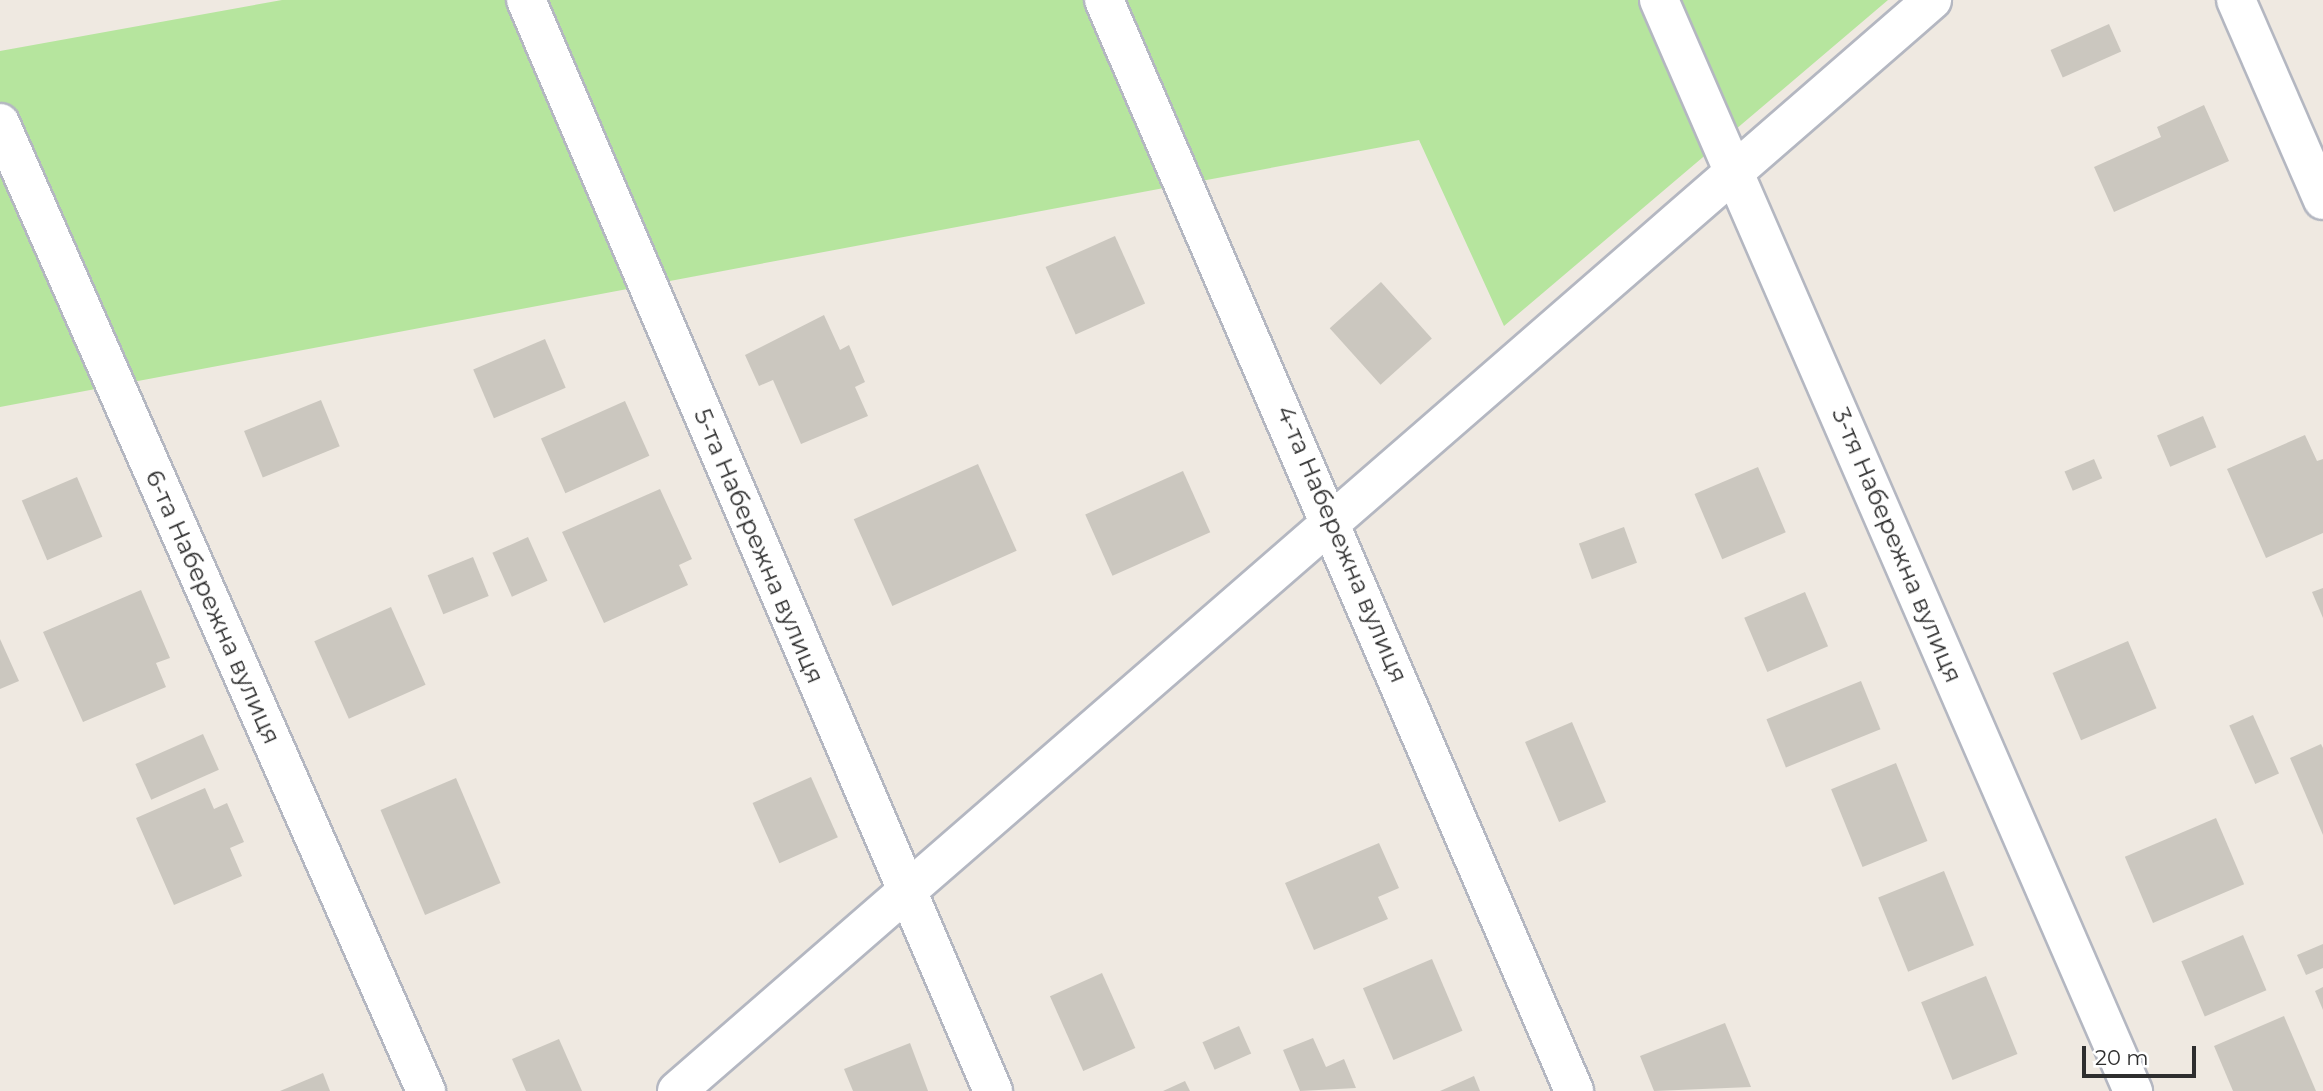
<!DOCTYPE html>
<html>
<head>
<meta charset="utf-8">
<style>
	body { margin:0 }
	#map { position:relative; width:2323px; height:1091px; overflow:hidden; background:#efe9e1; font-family:Montserrat,sans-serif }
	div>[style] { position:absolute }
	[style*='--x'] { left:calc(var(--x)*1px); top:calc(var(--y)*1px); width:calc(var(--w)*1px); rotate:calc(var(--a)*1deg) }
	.green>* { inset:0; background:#b6e59e }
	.building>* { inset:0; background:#cbc7bf; transform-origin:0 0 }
	.roads { filter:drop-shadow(2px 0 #b4b7c1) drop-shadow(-2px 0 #b4b7c1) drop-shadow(0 2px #b4b7c1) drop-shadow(0 -2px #b4b7c1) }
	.minor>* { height:38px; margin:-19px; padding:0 19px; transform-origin:19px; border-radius:19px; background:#fff }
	span { translate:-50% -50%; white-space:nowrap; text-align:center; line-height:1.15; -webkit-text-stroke:7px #fff; paint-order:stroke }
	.street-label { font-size:24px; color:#2e2e2e }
	.scale { position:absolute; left:2082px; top:1046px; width:114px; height:32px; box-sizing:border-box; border:4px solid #2e2e2e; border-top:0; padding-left:9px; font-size:21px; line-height:24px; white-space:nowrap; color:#2e2e2e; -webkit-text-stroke:5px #fff; paint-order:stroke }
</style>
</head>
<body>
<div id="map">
	<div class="green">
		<i style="clip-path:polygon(282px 0,1888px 0,1504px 326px,1419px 140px,0 407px,0 51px)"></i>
	</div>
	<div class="building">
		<i style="left:2109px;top:24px;width:30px;height:64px;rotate:66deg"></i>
		<i style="clip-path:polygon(2204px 105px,2229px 161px,2114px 212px,2094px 167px,2161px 137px,2157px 127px)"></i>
		<i style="left:1115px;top:236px;width:74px;height:76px;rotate:66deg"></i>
		<i style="left:1381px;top:282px;width:76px;height:69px;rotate:48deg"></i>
		<i style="clip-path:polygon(824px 315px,840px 350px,849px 345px,865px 382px,855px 387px,868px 416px,801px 444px,773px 380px,759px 386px,745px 355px)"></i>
		<i style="left:545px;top:339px;width:53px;height:78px;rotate:67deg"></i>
		<i style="left:321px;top:400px;width:50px;height:83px;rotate:68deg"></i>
		<i style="left:625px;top:401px;width:60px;height:92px;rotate:66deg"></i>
		<i style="left:2203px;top:416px;width:34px;height:50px;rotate:67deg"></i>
		<i style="clip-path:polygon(2305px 435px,2317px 461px,2323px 459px,2323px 533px,2266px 558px,2227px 469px)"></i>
		<i style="left:2094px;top:459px;width:21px;height:32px;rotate:67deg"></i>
		<i style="left:978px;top:464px;width:95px;height:136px;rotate:66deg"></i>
		<i style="left:1758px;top:467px;width:71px;height:69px;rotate:67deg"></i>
		<i style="left:1183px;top:471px;width:67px;height:107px;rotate:66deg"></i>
		<i style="left:77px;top:477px;width:65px;height:60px;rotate:67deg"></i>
		<i style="clip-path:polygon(660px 489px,692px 559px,679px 565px,688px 585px,604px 623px,562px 532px)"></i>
		<i style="left:1624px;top:527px;width:38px;height:48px;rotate:70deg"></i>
		<i style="left:528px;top:537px;width:48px;height:39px;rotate:66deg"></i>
		<i style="left:473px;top:557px;width:42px;height:49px;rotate:68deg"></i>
		<i style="clip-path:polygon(2323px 588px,2323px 618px,2312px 592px)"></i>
		<i style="clip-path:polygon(141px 590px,170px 658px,156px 663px,166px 687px,83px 722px,43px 632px)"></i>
		<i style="left:1805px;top:592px;width:59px;height:66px;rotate:67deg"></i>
		<i style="left:391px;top:607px;width:85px;height:84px;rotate:66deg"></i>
		<i style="clip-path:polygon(0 639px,19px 681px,0 689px)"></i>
		<i style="left:2128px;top:641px;width:73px;height:82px;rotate:67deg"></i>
		<i style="left:1861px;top:681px;width:52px;height:102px;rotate:68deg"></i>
		<i style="left:2253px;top:715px;width:64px;height:26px;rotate:66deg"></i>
		<i style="left:1572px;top:722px;width:87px;height:51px;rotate:67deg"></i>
		<i style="left:203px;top:734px;width:39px;height:74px;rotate:66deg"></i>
		<i style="clip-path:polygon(2321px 744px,2323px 748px,2323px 835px,2290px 758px)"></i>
		<i style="left:1896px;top:763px;width:84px;height:70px;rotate:68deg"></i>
		<i style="left:811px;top:777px;width:66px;height:64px;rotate:66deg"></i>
		<i style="left:456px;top:778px;width:114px;height:82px;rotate:67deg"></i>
		<i style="clip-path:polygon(205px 788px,214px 809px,227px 803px,244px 842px,230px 848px,242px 876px,174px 905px,136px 818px)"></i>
		<i style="left:2216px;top:818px;width:72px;height:99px;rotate:67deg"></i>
		<i style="clip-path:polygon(1379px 843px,1399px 888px,1378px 897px,1388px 919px,1314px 950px,1285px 883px)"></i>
		<i style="left:1944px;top:871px;width:80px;height:71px;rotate:68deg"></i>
		<i style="left:2243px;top:935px;width:60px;height:67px;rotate:67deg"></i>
		<i style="clip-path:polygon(2323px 944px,2323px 968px,2306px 975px,2297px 955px)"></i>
		<i style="left:1432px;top:959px;width:78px;height:75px;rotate:67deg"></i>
		<i style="left:1102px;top:973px;width:82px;height:57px;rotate:66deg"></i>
		<i style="left:1986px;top:976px;width:84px;height:70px;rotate:68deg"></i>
		<i style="clip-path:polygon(2323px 987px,2323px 1010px,2315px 991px)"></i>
		<i style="clip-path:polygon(2284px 1016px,2316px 1091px,2233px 1091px,2214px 1046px)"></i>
		<i style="clip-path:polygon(1725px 1023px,1751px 1087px,1654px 1091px,1640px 1056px)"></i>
		<i style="left:1239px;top:1026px;width:30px;height:40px;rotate:66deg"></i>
		<i style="clip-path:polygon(1313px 1038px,1326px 1067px,1344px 1059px,1356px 1088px,1300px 1091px,1283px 1050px)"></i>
		<i style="clip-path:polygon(559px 1039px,582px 1091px,526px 1091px,512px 1059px)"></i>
		<i style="clip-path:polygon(910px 1043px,928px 1091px,853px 1091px,844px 1069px)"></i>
		<i style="clip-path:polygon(323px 1073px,330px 1091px,280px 1091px)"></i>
		<i style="clip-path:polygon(1474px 1076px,1480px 1091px,1440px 1091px)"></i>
		<i style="clip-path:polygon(1185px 1081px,1190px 1091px,1163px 1091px)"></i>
	</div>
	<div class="roads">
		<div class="minor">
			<i style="--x:526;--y:0;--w:1187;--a:66.83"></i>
			<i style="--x:1104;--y:0;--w:1188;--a:66.69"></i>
			<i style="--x:1659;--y:0;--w:1190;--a:66.52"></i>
			<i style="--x:2236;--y:0;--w:218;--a:66.5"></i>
			<i style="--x:0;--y:123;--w:1058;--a:66.25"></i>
			<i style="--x:677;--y:1091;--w:1663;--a:-41"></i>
		</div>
	</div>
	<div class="street-label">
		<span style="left:1342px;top:544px;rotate:67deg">4-та Набережна вулиця</span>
		<span style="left:1897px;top:545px;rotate:67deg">3-тя Набережна вулиця</span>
		<span style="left:759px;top:546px;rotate:67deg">5-та Набережна вулиця</span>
		<span style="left:213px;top:607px;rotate:66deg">6-та Набережна вулиця</span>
	</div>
	<div class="scale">20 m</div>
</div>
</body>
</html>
